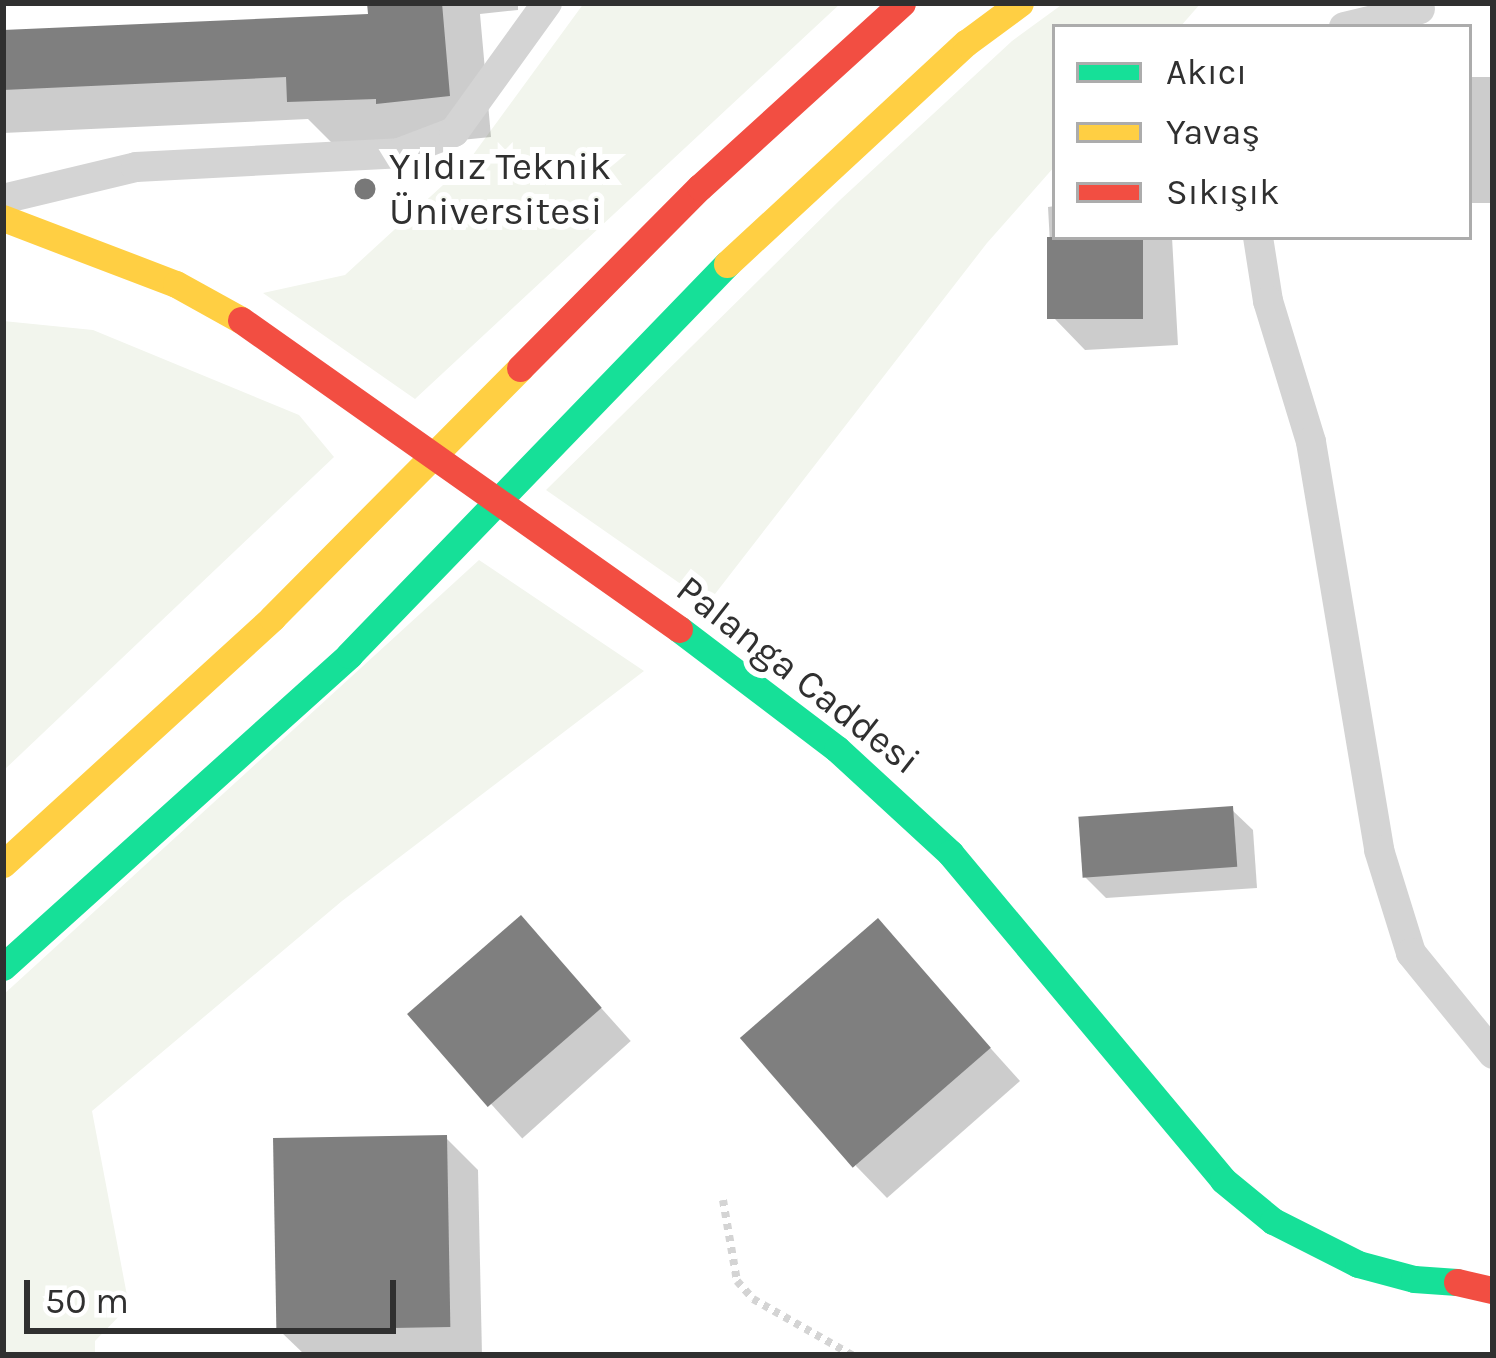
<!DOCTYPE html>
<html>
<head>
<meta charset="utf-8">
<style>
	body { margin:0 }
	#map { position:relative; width:1496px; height:1358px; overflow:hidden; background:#fff; font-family:Karla,sans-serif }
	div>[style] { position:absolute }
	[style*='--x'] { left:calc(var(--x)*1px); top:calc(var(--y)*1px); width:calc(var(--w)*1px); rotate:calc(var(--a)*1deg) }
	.green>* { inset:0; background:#f2f5ed }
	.shadow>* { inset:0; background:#0003; transform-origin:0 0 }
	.building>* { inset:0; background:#7f7f7f; transform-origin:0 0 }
	.path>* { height:8px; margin-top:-4px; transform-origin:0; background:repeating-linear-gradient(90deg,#d4d4d4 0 6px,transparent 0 12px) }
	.lane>* { height:30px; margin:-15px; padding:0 15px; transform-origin:15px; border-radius:15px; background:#d4d4d4 }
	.fast>* { height:27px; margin:-13.5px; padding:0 13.5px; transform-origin:13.5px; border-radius:13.5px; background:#16e098 }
	.slow>* { height:27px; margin:-13.5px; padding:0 13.5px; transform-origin:13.5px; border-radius:13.5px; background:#ffcf43 }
	.jam>* { height:27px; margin:-13.5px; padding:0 13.5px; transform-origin:13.5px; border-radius:13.5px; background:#f24e42 }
	.jam-bridge>* { height:27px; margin:-13.5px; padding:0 13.5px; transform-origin:13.5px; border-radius:13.5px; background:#f24e42 }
	.dots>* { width:33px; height:33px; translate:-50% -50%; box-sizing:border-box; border:6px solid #fff; border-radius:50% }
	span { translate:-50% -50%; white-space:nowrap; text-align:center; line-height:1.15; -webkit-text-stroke:12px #fff; paint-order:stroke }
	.poi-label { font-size:39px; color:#303030 }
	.left { translate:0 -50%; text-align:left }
	.street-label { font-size:39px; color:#303030 }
	.frame { position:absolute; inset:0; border:6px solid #303030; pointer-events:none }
	.legend { position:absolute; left:1052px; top:24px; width:420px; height:216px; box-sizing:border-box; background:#fff; border:3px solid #acacac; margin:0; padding:15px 21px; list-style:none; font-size:36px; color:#303030 }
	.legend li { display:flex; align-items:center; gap:24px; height:60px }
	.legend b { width:60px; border:3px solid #acacac }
	.scale { position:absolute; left:24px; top:1280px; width:372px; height:54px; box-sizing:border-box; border:6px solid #303030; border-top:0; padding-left:15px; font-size:36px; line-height:42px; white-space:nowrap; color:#303030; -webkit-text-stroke:9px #fff; paint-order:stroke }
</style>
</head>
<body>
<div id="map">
	<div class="green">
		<i style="clip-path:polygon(584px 3px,841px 3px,415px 399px,263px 293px,345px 275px,467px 163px)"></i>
		<i style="clip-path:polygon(1064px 3px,1201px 3px,1180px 27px,1055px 27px,1055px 166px,987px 243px,708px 603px,546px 490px,840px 200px,1012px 41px)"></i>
		<i style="clip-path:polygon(3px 321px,93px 330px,299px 415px,334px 457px,3px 771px)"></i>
		<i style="clip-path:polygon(479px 560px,644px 671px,342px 901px,92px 1111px,129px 1306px,95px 1341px,95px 1355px,3px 1355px,3px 995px)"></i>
	</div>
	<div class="shadow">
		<i style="clip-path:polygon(370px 3px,518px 3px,518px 10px,480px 14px,491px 137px,421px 144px,332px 143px,308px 119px,3px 133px,3px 33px,372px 16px)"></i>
		<i style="left:1493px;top:77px;width:126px;height:24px;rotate:90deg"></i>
		<i style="clip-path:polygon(1055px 206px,1055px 237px,1172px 237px,1178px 345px,1085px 350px,1054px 318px,1048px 207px)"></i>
		<i style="clip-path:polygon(1231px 809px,1253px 830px,1257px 888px,1106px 898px,1084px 876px)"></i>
		<i style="left:521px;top:919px;width:164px;height:146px;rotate:48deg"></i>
		<i style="clip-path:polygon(877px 922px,1020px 1081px,887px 1198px,856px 1166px)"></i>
		<i style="clip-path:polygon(446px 1138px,478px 1170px,482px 1355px,305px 1355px,280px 1331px)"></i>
	</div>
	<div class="building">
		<i style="clip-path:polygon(367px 3px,442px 3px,450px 96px,376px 104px,376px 99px,287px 102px,286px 77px,3px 90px,3px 30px,368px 14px)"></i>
		<i style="left:1047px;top:237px;width:96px;height:82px"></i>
		<i style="left:1233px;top:806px;width:61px;height:155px;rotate:86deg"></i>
		<i style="left:521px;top:915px;width:123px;height:151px;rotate:49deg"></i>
		<i style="left:878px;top:918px;width:172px;height:183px;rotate:49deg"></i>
		<i style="left:447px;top:1135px;width:192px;height:174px;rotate:89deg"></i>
	</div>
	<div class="path">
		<i style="--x:723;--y:1200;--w:82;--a:80.2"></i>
		<i style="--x:737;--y:1281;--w:24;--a:48"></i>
		<i style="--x:753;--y:1299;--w:114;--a:29.5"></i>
	</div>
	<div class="lane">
		<i style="--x:1344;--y:27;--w:78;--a:-13.3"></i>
		<i style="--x:3;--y:199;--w:137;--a:-13.5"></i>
		<i style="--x:136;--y:167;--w:263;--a:-3"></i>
		<i style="--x:399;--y:153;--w:59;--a:-20.9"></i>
		<i style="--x:454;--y:132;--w:159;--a:-54.2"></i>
		<i style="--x:1258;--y:237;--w:65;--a:81.1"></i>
		<i style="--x:1268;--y:301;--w:147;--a:73"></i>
		<i style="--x:1311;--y:442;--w:414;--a:80.5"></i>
		<i style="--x:1379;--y:850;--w:108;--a:72.7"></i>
		<i style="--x:1411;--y:953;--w:130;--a:50.9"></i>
	</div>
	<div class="fast">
		<i style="--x:679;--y:629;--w:198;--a:37.2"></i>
		<i style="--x:837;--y:749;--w:154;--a:42.6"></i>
		<i style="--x:950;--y:853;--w:426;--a:50.1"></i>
		<i style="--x:1223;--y:1180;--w:65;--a:39.4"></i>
		<i style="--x:1273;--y:1221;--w:95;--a:26.8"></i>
		<i style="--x:1358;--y:1264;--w:58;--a:15"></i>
		<i style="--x:1414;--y:1279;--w:43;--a:4"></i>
		<i style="--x:3;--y:967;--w:466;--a:-42"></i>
		<i style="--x:349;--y:655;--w:544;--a:-45.97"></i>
	</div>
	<div class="slow">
		<i style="--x:3;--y:218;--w:185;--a:20.9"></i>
		<i style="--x:176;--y:284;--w:74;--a:29"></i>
		<i style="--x:727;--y:264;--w:326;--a:-42.8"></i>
		<i style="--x:966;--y:43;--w:67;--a:-36.5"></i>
		<i style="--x:3;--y:864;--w:365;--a:-42.4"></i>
		<i style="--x:272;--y:618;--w:352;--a:-45.2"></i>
	</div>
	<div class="jam">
		<i style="--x:520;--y:368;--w:255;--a:-45.2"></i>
		<i style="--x:700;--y:187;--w:273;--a:-42.3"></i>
		<i style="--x:1457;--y:1282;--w:37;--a:13"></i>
	</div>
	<div class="jam-bridge">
		<i style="--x:241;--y:320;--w:536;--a:35.2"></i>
	</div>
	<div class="dots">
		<i style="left:365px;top:189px;background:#787878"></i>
	</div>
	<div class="poi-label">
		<span class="left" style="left:389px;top:189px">Yıldız Teknik<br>Üniversitesi</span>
	</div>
	<div class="street-label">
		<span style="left:798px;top:675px;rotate:38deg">Palanga Caddesi</span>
	</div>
	<div class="frame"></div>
	<ul class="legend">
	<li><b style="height:15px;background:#16e098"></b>Akıcı</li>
	<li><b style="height:15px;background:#ffcf43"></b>Yavaş</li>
	<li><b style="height:15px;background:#f24e42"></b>Sıkışık</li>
	</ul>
	<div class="scale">50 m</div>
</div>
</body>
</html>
